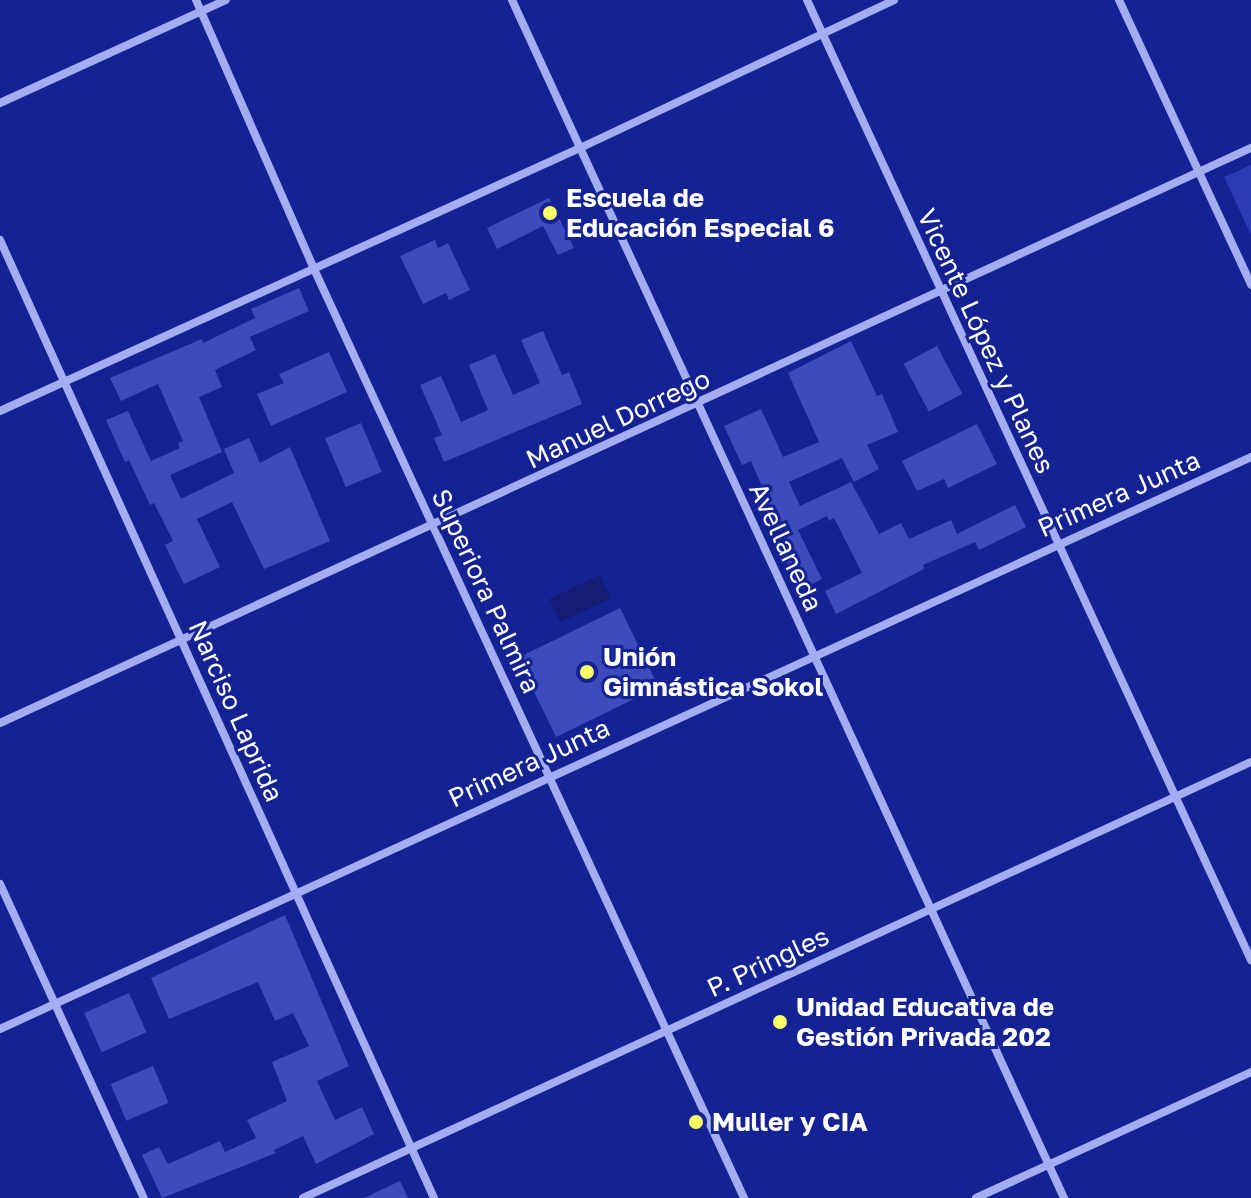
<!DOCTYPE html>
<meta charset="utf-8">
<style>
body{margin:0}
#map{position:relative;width:1251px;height:1198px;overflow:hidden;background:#142294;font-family:"Golos Text",sans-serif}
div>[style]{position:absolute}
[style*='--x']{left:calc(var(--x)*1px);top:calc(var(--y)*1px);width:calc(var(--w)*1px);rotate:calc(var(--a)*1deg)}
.green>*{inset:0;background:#2a3bb4}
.water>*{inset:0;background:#131d76;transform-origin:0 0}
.building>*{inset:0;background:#3d4bbc;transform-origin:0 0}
.street>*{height:8px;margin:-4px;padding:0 4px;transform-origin:4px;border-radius:4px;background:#a3adf2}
.dots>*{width:22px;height:22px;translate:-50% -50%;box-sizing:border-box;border:4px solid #142294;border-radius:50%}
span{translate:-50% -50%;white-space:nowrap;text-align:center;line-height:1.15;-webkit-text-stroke:6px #142294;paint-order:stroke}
.poi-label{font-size:26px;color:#fff;font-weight:700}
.left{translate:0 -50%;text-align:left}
.street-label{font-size:26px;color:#fff}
</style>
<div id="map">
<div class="green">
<div style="clip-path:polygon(1251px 165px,1251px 235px,1224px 177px)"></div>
</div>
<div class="water">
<div style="left:600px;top:575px;width:26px;height:56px;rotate:65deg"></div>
</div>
<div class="building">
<div style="clip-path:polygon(549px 198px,574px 248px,558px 255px,543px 226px,497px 249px,487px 228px)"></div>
<div style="clip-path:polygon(435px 240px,438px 248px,448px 243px,470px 290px,449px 300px,446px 293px,423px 304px,400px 256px)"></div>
<div style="clip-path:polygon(299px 288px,309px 311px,250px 337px,256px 350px,215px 370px,222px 387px,199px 397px,222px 452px,170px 475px,181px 499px,234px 473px,224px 449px,249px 438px,260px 463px,290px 447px,330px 541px,264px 569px,232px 502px,197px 519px,220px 567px,184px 584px,165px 545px,173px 541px,154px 503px,150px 505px,129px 460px,125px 462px,106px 420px,128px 411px,151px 461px,180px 448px,178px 443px,183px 441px,158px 384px,121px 401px,110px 378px,202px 339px,203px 343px,255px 318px,251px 309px)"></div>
<div style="clip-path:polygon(543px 331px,562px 375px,569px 372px,582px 404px,444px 462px,434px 438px,442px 435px,420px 385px,441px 376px,461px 422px,488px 410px,469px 365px,495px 354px,513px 395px,540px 383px,521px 340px)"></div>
<div style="clip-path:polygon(851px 341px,877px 396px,882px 394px,898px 432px,867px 445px,879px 469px,854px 482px,842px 458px,789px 482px,800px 506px,851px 482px,879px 534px,901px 523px,909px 539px,951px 520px,957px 534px,1015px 505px,1026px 527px,979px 550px,975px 542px,923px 565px,924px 569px,836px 614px,825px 591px,862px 573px,834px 518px,829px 521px,827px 516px,798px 530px,822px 579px,800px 590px,781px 549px,785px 547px,764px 502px,768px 500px,751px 461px,742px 465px,724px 426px,761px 409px,783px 457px,819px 442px,788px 373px)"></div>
<div style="left:937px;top:346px;width:54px;height:38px;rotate:62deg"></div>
<div style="clip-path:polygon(329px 352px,347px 392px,271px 426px,257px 394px,284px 383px,279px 374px)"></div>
<div style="left:361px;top:423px;width:53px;height:39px;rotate:67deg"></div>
<div style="clip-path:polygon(977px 424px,997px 464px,948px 488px,944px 479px,917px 491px,902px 461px)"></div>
<div style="left:620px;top:608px;width:88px;height:114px;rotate:64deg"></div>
<div style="clip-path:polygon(285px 915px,349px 1066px,317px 1081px,335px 1120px,362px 1107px,374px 1134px,316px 1164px,303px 1136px,274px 1150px,276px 1153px,162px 1198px,142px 1155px,159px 1147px,168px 1164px,220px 1141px,225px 1152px,256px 1138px,247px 1120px,287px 1101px,272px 1062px,309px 1046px,293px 1013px,275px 1021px,258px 982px,169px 1019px,151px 978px)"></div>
<div style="left:129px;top:993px;width:43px;height:49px;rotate:66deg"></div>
<div style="left:153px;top:1066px;width:40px;height:46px;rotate:67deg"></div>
<div style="clip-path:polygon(400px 1181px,408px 1198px,364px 1198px)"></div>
</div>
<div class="street">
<div style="--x:196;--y:0;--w:294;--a:66.3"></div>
<div style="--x:314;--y:269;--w:1024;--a:65.16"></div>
<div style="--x:512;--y:0;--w:1319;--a:65.26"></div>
<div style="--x:807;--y:0;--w:1058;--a:65.18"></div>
<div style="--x:1119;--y:0;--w:314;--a:65.1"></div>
<div style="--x:0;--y:103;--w:248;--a:-24.5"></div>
<div style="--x:0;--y:240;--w:1052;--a:65.63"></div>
<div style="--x:0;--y:411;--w:637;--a:-24.39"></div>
<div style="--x:580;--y:148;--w:347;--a:-25.2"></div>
<div style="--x:0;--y:723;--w:1377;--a:-24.69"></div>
<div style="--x:0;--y:884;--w:345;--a:65.4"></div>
<div style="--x:0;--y:1029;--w:1376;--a:-24.57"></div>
<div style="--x:303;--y:1198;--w:1043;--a:-24.7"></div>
<div style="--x:976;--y:1198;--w:302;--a:-24.6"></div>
</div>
<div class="dots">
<div style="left:550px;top:213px;background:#f9ff64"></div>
<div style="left:587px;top:672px;background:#f9ff64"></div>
<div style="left:780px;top:1022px;background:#f9ff64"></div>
<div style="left:696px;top:1122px;background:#f9ff64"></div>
</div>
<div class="poi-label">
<span class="left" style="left:566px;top:213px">Escuela de<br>Educación Especial 6</span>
<span class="left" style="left:603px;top:672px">Unión<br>Gimnástica Sokol</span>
<span class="left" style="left:796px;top:1022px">Unidad Educativa de<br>Gestión Privada 202</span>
<span class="left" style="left:712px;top:1122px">Muller y CIA</span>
</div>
<div class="street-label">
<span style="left:986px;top:341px;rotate:65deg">Vicente López y Planes</span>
<span style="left:618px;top:419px;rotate:-25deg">Manuel Dorrego</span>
<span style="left:1119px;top:494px;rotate:-24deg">Primera Junta</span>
<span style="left:786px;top:547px;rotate:65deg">Avellaneda</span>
<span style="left:486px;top:591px;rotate:65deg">Superiora Palmira</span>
<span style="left:236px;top:711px;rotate:66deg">Narciso Laprida</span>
<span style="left:529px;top:763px;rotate:-25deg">Primera Junta</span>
<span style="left:768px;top:962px;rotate:-25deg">P. Pringles</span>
</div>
</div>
